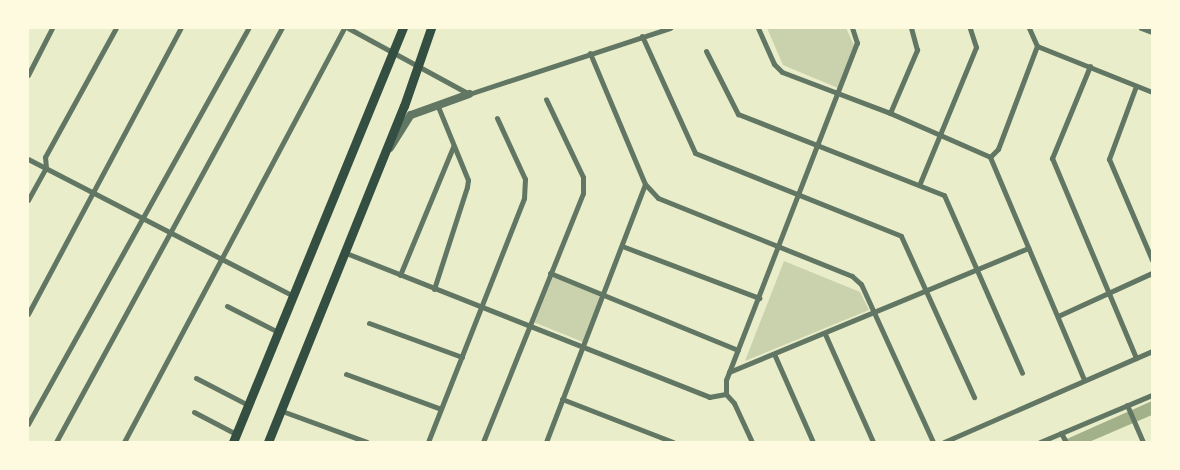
<!DOCTYPE html>
<style>
body{margin:0}
#map{position:relative;width:1180px;height:470px;overflow:hidden;background:#e9edc9;font-family:"DM Sans",sans-serif}
div>[style]{position:absolute}
[style*='--x']{left:calc(var(--x)*1px);top:calc(var(--y)*1px);width:calc(var(--w)*1px);rotate:calc(var(--a)*1deg)}
.green>*{inset:0;background:#cad2ad;transform-origin:0 0}
.water>*{inset:0;background:#a3b18a}
.minor>*{height:5px;margin:-2.5px;padding:0 2.5px;transform-origin:2.5px;border-radius:2.5px;background:#617663}
.tertiary>*{height:8px;margin:-4px;padding:0 4px;transform-origin:4px;border-radius:4px;background:#617663}
.secondary>*{height:9px;margin:-4.5px;padding:0 4.5px;transform-origin:4.5px;border-radius:4.5px;background:#344e41}
span{translate:-50% -50%;white-space:nowrap;text-align:center;line-height:1.15;-webkit-text-stroke:5px #fefae0;paint-order:stroke}
.frame{position:absolute;inset:0;border:29px solid #fefae0;pointer-events:none}
</style>
<div id="map">
<div class="green">
<div style="clip-path:polygon(767px 28px,846px 28px,854px 45px,838px 88px,783px 65px)"></div>
<div style="clip-path:polygon(784px 261px,860px 292px,869px 310px,745px 361px)"></div>
<div style="left:553px;top:277px;width:53px;height:49px;rotate:22deg"></div>
</div>
<div class="water">
<div style="clip-path:polygon(1152px 401px,1152px 415px,1089px 442px,1060px 442px)"></div>
</div>
<div class="minor">
<div style="--x:348;--y:28;--w:138;--a:28.6"></div>
<div style="--x:469;--y:94;--w:212;--a:-18.2"></div>
<div style="--x:758;--y:28;--w:39;--a:66"></div>
<div style="--x:774;--y:64;--w:11;--a:45"></div>
<div style="--x:782;--y:72;--w:116;--a:20.8"></div>
<div style="--x:890;--y:113;--w:109;--a:23.7"></div>
<div style="--x:990;--y:157;--w:242;--a:67.1"></div>
<div style="--x:1029;--y:28;--w:20;--a:66"></div>
<div style="--x:1141;--y:28;--w:12;--a:20"></div>
<div style="--x:642;--y:36;--w:128;--a:65.6"></div>
<div style="--x:695;--y:153;--w:222;--a:21.9"></div>
<div style="--x:901;--y:236;--w:177;--a:65.6"></div>
<div style="--x:1037;--y:46;--w:124;--a:21.8"></div>
<div style="--x:706;--y:51;--w:71;--a:63.1"></div>
<div style="--x:738;--y:114;--w:221;--a:21.5"></div>
<div style="--x:944;--y:195;--w:194;--a:66.3"></div>
<div style="--x:1090;--y:66;--w:100;--a:112.4"></div>
<div style="--x:1052;--y:158;--w:217;--a:67.2"></div>
<div style="--x:28;--y:75;--w:53;--a:-62.9"></div>
<div style="--x:1136;--y:86;--w:78;--a:110.3"></div>
<div style="--x:1109;--y:159;--w:110;--a:66.9"></div>
<div style="--x:890;--y:113;--w:69;--a:-66.8"></div>
<div style="--x:917;--y:50;--w:23;--a:-105"></div>
<div style="--x:990;--y:157;--w:11;--a:-45"></div>
<div style="--x:998;--y:149;--w:110;--a:-69.3"></div>
<div style="--x:28;--y:159;--w:299;--a:27.3"></div>
<div style="--x:920;--y:183;--w:147;--a:-67.6"></div>
<div style="--x:976;--y:47;--w:20;--a:-108"></div>
<div style="--x:645;--y:184;--w:19;--a:47"></div>
<div style="--x:658;--y:198;--w:209;--a:21.9"></div>
<div style="--x:852;--y:276;--w:12;--a:42"></div>
<div style="--x:861;--y:284;--w:174;--a:65.5"></div>
<div style="--x:28;--y:200;--w:37;--a:-61"></div>
<div style="--x:46;--y:168;--w:11;--a:-95"></div>
<div style="--x:45;--y:157;--w:147;--a:-61.2"></div>
<div style="--x:622;--y:246;--w:147;--a:20.8"></div>
<div style="--x:346;--y:253;--w:391;--a:21.6"></div>
<div style="--x:709;--y:397;--w:17;--a:-10"></div>
<div style="--x:550;--y:273;--w:203;--a:22.3"></div>
<div style="--x:400;--y:275;--w:139;--a:-67.5"></div>
<div style="--x:434;--y:289;--w:107;--a:-72.1"></div>
<div style="--x:467;--y:187;--w:7;--a:-82"></div>
<div style="--x:468;--y:180;--w:82;--a:-112.2"></div>
<div style="--x:227;--y:306;--w:57;--a:27"></div>
<div style="--x:28;--y:314;--w:324;--a:-61.9"></div>
<div style="--x:1058;--y:316;--w:103;--a:-24.6"></div>
<div style="--x:369;--y:323;--w:99;--a:20.1"></div>
<div style="--x:825;--y:334;--w:118;--a:66"></div>
<div style="--x:775;--y:356;--w:94;--a:66.2"></div>
<div style="--x:729;--y:372;--w:324;--a:-22.5"></div>
<div style="--x:346;--y:374;--w:101;--a:20.2"></div>
<div style="--x:196;--y:378;--w:59;--a:27.4"></div>
<div style="--x:562;--y:399;--w:119;--a:21.2"></div>
<div style="--x:1127;--y:405;--w:40;--a:66.6"></div>
<div style="--x:282;--y:411;--w:90;--a:20"></div>
<div style="--x:194;--y:412;--w:47;--a:27.6"></div>
<div style="--x:28;--y:424;--w:453;--a:-60.9"></div>
<div style="--x:1061;--y:433;--w:10;--a:61"></div>
<div style="--x:56;--y:442;--w:472;--a:-61.4"></div>
<div style="--x:124;--y:442;--w:469;--a:-62"></div>
<div style="--x:428;--y:442;--w:262;--a:-68.5"></div>
<div style="--x:524;--y:198;--w:19;--a:-87"></div>
<div style="--x:525;--y:179;--w:67;--a:-114.7"></div>
<div style="--x:483;--y:442;--w:268;--a:-68.1"></div>
<div style="--x:583;--y:193;--w:16;--a:-90"></div>
<div style="--x:583;--y:177;--w:86;--a:-115.4"></div>
<div style="--x:546;--y:442;--w:276;--a:-69"></div>
<div style="--x:645;--y:184;--w:142;--a:-112.8"></div>
<div style="--x:752;--y:442;--w:43;--a:-114.8"></div>
<div style="--x:734;--y:403;--w:12;--a:-132"></div>
<div style="--x:726;--y:394;--w:14;--a:-90"></div>
<div style="--x:726;--y:380;--w:362;--a:-68.8"></div>
<div style="--x:857;--y:43;--w:16;--a:-108"></div>
<div style="--x:944;--y:442;--w:227;--a:-23.6"></div>
<div style="--x:1040;--y:442;--w:121;--a:-22.8"></div>
</div>
<div class="tertiary">
<div style="--x:390;--y:148;--w:39;--a:-58"></div>
<div style="--x:411;--y:115;--w:62;--a:-19.9"></div>
</div>
<div class="secondary">
<div style="--x:233;--y:442;--w:448;--a:-67.7"></div>
<div style="--x:268;--y:442;--w:362;--a:-68"></div>
<div style="--x:404;--y:106;--w:83;--a:-70.9"></div>
</div>
<div class="frame"></div>
</div>
